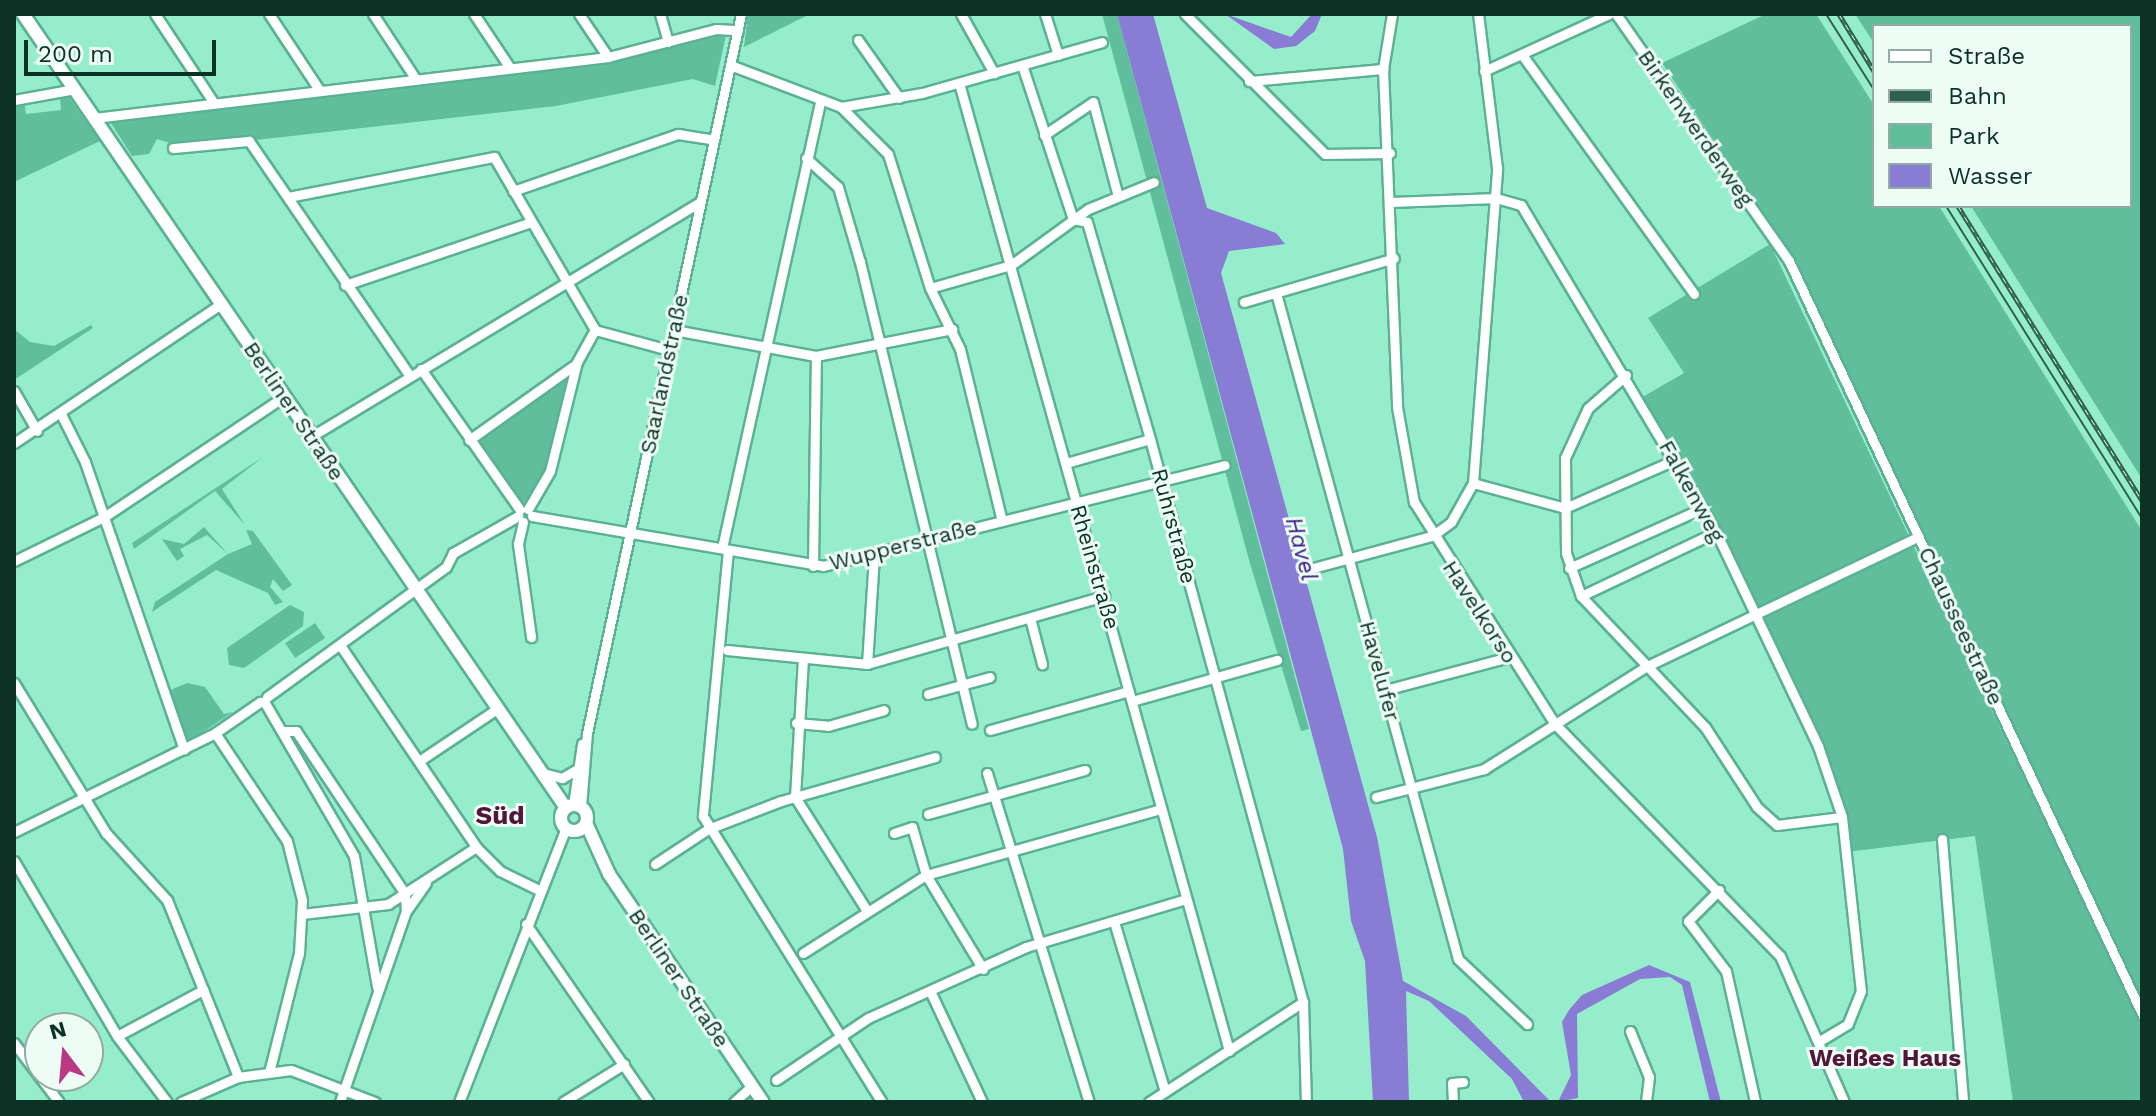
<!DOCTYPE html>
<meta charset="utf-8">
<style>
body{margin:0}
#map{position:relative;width:2156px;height:1116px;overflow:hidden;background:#96edcc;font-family:"Work Sans",sans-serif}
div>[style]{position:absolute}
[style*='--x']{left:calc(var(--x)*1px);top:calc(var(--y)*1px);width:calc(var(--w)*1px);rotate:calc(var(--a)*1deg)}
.green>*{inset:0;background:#60be9d;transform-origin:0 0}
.water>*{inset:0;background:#887cd4}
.roads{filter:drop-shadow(2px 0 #5bb293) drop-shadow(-2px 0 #5bb293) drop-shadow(0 2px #5bb293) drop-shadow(0 -2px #5bb293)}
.minor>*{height:9px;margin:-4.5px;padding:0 4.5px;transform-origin:4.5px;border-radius:4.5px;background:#fff}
.major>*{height:12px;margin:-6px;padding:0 6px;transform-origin:6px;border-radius:6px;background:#fff}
.major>.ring{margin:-6px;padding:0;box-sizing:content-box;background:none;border:12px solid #fff;border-radius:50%}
.tram>*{height:2px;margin:-1px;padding:0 1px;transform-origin:1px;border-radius:1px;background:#2e604f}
.rail>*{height:5px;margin-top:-2.5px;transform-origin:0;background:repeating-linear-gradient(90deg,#edfdf6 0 6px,#2e604f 0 12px);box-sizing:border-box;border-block:2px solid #2e604f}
span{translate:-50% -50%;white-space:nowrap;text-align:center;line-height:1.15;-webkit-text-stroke:6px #edfdf6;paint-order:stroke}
.street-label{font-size:22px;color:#0c3226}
.water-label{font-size:24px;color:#3f2289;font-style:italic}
.neighbourhood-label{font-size:24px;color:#53163a;font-weight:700}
.quarter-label{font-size:26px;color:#53163a;font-weight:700}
.frame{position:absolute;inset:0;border:16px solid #0c3226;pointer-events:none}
.legend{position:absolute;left:1872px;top:24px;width:260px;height:184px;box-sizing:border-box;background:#edfdf6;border:2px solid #93aca3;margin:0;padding:10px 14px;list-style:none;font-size:24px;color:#0c3226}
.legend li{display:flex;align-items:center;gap:16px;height:40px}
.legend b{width:40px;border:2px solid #93aca3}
.north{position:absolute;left:24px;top:1012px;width:80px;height:80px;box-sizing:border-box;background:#edfdf6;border:2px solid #93aca3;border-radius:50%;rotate:344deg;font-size:22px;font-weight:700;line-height:32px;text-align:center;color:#0c3226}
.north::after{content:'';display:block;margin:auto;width:28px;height:36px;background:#b93984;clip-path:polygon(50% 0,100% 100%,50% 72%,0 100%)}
.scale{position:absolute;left:24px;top:40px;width:192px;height:36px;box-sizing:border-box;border:4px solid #0c3226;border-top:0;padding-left:10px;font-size:24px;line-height:28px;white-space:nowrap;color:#0c3226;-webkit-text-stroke:6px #edfdf6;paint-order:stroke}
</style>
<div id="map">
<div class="green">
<div style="clip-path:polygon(748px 14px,810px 14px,744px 47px)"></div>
<div style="clip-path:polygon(1102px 14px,1117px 14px,1309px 729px,1301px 731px,1249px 560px)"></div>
<div style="clip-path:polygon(1766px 14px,1816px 14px,1874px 105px,1874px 206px,1939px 206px,2142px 531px,2142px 1001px,1792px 258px,1662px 63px)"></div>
<div style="clip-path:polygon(1855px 14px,2142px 14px,2142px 479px,1971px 206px,2130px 206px,2130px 26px,1874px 26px,1874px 43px)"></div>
<div style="clip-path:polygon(713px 32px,726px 35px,715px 86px,693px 79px,556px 106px,187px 148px,157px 139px,149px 154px,132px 156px,109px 120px,609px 60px)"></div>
<div style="clip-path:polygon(68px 96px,100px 141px,14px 182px,14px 102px,24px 101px,26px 114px,61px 110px,60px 97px)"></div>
<div style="clip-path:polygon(1770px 244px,2142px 1026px,2142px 1102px,2013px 1102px,1975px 836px,1847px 852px,1818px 747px,1757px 614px,1639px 399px,1684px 373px,1648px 318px)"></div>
<div style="clip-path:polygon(91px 325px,93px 328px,14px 380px,14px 329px,30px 342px,54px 346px)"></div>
<div style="clip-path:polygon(572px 373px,547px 471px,520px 508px,474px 441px)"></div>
<div style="clip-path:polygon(263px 457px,222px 489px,245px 525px,215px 491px,134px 549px,132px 543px)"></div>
<div style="clip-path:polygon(204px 527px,228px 554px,252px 544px,246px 530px,253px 531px,292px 585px,283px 591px,273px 579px,270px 587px,283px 602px,275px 605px,268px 593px,216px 570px,152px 612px,155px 602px,228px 554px,207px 535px,180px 549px,184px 556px,177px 561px,162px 539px,184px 544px)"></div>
<div style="clip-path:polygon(290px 605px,304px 612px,303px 626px,244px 668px,229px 665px,227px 648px)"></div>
<div style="left:315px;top:623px;width:18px;height:36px;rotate:56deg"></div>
<div style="clip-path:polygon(187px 683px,205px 687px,224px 714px,233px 712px,185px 744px,168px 691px)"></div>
</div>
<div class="water">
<div style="clip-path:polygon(1117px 14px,1153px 14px,1207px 208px,1276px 233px,1285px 244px,1229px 251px,1221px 273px,1377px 837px,1403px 981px,1466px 1016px,1551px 1102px,1524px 1102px,1512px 1079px,1429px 1001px,1406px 991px,1409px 1102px,1373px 1102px,1365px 961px,1351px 921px,1343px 849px)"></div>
<div style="clip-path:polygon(1225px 14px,1291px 37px,1312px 14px,1322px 14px,1315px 31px,1296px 46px,1274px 49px)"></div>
<div style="clip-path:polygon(1649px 965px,1690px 982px,1721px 1102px,1710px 1102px,1682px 985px,1670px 977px,1640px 979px,1577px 1014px,1578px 1098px,1558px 1102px,1571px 1075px,1562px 1022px,1569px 1010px,1582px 995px)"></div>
</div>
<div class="roads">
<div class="minor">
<div style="--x:155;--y:14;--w:103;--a:56.5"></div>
<div style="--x:269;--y:14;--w:89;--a:56.5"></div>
<div style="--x:373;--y:14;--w:77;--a:56.7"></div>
<div style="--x:474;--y:14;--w:65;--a:56.3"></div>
<div style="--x:579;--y:14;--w:52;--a:56"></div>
<div style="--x:660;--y:14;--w:29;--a:74"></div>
<div style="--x:961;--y:14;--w:68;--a:60.8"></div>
<div style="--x:1045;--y:14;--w:43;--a:72.4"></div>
<div style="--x:1185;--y:14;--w:198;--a:45"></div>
<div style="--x:1325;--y:154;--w:65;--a:-0.9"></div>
<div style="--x:1392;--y:14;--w:56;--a:99.3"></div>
<div style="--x:1383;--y:69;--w:338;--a:87.6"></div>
<div style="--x:1397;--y:407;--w:97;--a:79.9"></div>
<div style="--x:1414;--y:502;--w:263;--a:57.6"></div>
<div style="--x:1555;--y:724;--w:323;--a:45.9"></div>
<div style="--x:1780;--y:956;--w:159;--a:66.3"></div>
<div style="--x:1616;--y:14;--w:302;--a:55"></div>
<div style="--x:1789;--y:261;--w:832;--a:64.88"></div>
<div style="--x:858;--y:40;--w:71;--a:54.7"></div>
<div style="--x:1523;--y:56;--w:293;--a:54.3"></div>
<div style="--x:730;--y:65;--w:119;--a:20.7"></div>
<div style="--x:841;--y:107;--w:66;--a:45"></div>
<div style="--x:888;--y:154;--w:140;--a:72.6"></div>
<div style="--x:930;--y:288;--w:68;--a:63.8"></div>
<div style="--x:960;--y:349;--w:177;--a:76.3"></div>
<div style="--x:1022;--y:65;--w:162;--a:71.7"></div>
<div style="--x:1073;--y:219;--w:14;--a:12"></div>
<div style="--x:1087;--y:222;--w:226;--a:73.8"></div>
<div style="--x:1150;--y:439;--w:583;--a:74.8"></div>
<div style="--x:1303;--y:1002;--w:100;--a:88.3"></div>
<div style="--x:1484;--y:71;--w:137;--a:-24.5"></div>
<div style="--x:1249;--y:81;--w:135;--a:-5.1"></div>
<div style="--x:959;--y:83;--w:1005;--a:74.41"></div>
<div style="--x:14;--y:100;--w:62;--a:-10.2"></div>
<div style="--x:841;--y:107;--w:82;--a:-9.8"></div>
<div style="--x:922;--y:93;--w:187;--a:-15.8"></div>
<div style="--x:94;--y:118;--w:518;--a:-6.77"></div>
<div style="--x:608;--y:57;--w:112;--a:-14.5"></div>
<div style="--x:716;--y:29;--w:22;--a:3"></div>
<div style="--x:1044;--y:135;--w:59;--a:-34"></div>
<div style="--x:1093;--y:102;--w:94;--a:75.2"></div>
<div style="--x:173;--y:148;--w:76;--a:-5.3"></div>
<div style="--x:249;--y:141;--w:285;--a:55.6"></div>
<div style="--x:806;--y:158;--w:43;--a:42.2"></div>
<div style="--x:838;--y:187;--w:78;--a:73.7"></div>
<div style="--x:860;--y:262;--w:475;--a:76.4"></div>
<div style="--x:513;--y:191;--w:175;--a:-19.1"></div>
<div style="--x:678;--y:134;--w:36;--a:9"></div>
<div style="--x:288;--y:197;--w:210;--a:-11"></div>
<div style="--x:494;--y:157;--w:200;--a:59.7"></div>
<div style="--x:595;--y:330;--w:77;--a:15.1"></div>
<div style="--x:1391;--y:202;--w:105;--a:-2.2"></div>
<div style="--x:1496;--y:198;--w:26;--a:16"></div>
<div style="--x:1521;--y:205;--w:381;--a:59.2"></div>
<div style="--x:1716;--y:532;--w:237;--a:64.5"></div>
<div style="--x:1818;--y:746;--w:75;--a:71.3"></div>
<div style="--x:1842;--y:817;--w:175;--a:83.8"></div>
<div style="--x:1861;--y:991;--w:35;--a:112"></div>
<div style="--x:1848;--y:1024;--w:31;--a:149"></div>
<div style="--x:345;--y:285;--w:196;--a:-18.7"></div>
<div style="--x:930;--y:288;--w:84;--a:-15.9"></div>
<div style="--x:1011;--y:265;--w:95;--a:-36"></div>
<div style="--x:1088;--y:209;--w:71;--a:-22.2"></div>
<div style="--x:1276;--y:293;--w:690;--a:74.72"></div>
<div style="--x:1458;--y:959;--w:95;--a:43.3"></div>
<div style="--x:1244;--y:302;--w:156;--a:-16.3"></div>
<div style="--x:674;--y:330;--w:144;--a:10.4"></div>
<div style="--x:816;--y:356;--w:139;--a:-11.2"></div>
<div style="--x:421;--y:369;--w:172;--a:54.9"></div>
<div style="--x:1626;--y:375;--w:50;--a:139"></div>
<div style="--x:1588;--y:408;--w:55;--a:114.7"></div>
<div style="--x:1565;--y:458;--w:95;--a:89.4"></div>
<div style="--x:1566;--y:553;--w:46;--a:70.8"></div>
<div style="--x:1581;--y:596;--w:180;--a:46.6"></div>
<div style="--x:1705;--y:727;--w:95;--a:57"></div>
<div style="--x:1757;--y:807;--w:27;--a:42"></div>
<div style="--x:1777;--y:825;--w:65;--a:-7"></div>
<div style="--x:14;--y:391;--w:46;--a:60.1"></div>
<div style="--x:62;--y:416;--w:51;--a:63.4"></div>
<div style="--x:85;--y:462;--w:304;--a:71"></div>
<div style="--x:312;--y:436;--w:452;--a:-31.1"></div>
<div style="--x:469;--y:440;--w:128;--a:-35.4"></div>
<div style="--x:14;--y:443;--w:251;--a:-33.9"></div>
<div style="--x:1066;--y:463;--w:87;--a:-15.9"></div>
<div style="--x:1473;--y:483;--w:95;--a:15.2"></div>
<div style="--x:1565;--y:508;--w:120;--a:-23.6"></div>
<div style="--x:528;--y:509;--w:44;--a:-59.9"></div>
<div style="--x:550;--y:471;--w:112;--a:-76.1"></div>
<div style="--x:577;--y:362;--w:37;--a:-61"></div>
<div style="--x:532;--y:516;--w:295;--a:9.7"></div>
<div style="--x:823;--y:566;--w:414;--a:-14.1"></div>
<div style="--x:523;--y:522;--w:23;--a:103"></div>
<div style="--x:518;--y:544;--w:94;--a:82"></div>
<div style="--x:722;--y:548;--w:458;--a:-77.6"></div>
<div style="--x:728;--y:550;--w:267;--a:95.4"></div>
<div style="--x:703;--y:816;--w:337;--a:58"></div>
<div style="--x:14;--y:561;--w:100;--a:-26.1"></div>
<div style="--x:104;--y:517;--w:218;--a:-33.8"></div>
<div style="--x:813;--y:566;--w:210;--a:-89.2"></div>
<div style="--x:1313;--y:568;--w:123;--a:-15.1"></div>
<div style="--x:1432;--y:536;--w:24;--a:-36"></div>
<div style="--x:1451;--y:522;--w:45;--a:-60.6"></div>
<div style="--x:1473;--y:483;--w:316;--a:-85.6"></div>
<div style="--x:1497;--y:168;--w:155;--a:-97"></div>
<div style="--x:1569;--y:568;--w:147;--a:-24.1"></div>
<div style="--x:1581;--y:596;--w:149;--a:-25.4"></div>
<div style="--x:1030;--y:618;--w:48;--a:75.4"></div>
<div style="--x:340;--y:645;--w:244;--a:56"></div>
<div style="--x:727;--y:650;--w:141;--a:5.7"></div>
<div style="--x:867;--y:664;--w:247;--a:-16"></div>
<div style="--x:803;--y:658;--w:139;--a:93.3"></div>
<div style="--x:795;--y:797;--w:135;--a:57.7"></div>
<div style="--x:867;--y:664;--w:108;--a:-86.3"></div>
<div style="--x:14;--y:683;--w:176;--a:58.5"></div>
<div style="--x:106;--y:833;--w:91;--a:47.7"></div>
<div style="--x:167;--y:900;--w:191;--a:68.1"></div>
<div style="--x:1385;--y:690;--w:128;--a:-14.9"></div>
<div style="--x:928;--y:694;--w:64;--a:-15.3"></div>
<div style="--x:267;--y:697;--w:221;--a:-36"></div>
<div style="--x:446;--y:567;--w:16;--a:-63"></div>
<div style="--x:453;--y:553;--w:75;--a:-29.6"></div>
<div style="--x:1132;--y:701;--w:151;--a:-15.8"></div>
<div style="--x:265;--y:703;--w:177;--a:59.8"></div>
<div style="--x:354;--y:856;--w:133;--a:80"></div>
<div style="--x:796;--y:723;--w:32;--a:5"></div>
<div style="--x:828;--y:726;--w:58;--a:-15.9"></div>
<div style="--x:990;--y:730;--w:144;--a:-15.7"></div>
<div style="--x:283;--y:731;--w:13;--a:0"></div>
<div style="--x:296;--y:731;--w:196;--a:56.2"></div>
<div style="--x:405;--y:894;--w:17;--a:87"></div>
<div style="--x:406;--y:911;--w:202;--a:109.1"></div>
<div style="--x:215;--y:733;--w:130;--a:56.3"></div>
<div style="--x:287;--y:841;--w:61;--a:75.7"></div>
<div style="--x:302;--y:900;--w:53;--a:93.2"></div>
<div style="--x:299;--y:953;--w:123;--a:104.1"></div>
<div style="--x:419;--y:761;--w:94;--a:-33.7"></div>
<div style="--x:543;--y:773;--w:20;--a:15"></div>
<div style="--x:562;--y:778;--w:16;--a:-30"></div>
<div style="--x:987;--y:773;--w:344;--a:72.8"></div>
<div style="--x:1376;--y:797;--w:112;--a:-14.5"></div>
<div style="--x:1484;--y:769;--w:193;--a:-32.3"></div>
<div style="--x:1647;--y:666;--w:301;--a:-25.5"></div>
<div style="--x:573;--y:805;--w:62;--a:-81.6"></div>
<div style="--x:581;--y:807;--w:74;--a:-85.4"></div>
<div style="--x:587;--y:733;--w:735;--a:-77.91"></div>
<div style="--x:928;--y:814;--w:163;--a:-15.7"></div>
<div style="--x:14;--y:832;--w:224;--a:-26.2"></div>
<div style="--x:215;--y:733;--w:55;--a:-34.6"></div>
<div style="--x:894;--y:833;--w:19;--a:-18"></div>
<div style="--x:912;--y:827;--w:50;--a:73.7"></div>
<div style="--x:926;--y:875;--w:110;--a:58.8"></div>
<div style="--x:1942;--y:839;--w:264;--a:85.4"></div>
<div style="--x:14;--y:861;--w:203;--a:59.5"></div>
<div style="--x:117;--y:1036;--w:83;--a:52.9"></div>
<div style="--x:655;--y:864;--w:64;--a:-33.4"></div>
<div style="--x:708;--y:829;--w:78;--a:-21"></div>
<div style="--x:781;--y:801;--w:160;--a:-15.9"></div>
<div style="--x:1719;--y:890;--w:44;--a:135"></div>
<div style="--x:1688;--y:921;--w:63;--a:52.8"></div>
<div style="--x:1726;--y:971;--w:134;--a:77.5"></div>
<div style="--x:407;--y:910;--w:33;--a:-55"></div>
<div style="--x:302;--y:914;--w:87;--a:-6.6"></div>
<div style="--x:388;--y:904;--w:105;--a:-32.9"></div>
<div style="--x:476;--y:847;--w:34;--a:45"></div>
<div style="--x:500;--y:871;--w:43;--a:26"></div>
<div style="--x:526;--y:924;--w:216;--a:55.4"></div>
<div style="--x:1115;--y:925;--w:174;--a:73.3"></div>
<div style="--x:803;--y:953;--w:146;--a:-32.4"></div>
<div style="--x:926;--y:875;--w:244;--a:-15.7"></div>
<div style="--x:931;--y:993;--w:120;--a:64.9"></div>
<div style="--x:1630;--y:1031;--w:50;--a:67.6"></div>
<div style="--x:1649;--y:1077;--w:25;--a:97"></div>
<div style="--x:117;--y:1036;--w:98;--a:-28.1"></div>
<div style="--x:14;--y:1043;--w:74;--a:52.7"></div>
<div style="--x:776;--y:1080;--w:111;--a:-34"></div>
<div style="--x:868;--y:1018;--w:173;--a:-24.2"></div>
<div style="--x:1026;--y:947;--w:167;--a:-16.7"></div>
<div style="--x:181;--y:1102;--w:62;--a:-23.7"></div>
<div style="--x:238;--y:1077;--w:53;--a:-7.5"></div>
<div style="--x:291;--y:1070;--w:90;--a:20.9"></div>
<div style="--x:459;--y:1102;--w:294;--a:-68.7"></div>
<div style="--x:563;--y:1102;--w:72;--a:-31.9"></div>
<div style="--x:734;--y:1102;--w:24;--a:-42"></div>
<div style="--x:1149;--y:1102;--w:184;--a:-33"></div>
<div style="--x:1453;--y:1102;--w:19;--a:-93"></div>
<div style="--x:1452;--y:1083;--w:11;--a:-5"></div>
</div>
<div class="major">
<div style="--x:23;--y:14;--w:962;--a:55.63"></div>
<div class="ring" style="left:561px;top:805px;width:14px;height:14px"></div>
<div style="--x:586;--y:823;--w:56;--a:65.7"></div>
<div style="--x:609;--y:874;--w:275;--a:56"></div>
</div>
</div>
<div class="tram">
<div style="--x:1826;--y:14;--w:90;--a:57.7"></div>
<div style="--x:1946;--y:206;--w:369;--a:57.9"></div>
</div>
<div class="rail">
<div style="--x:1839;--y:14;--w:67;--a:58.4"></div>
<div style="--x:1958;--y:206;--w:347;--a:58"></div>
</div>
<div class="street-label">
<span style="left:1696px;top:128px;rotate:55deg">Birkenwerderweg</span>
<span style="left:664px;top:374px;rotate:-78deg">Saarlandstraße</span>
<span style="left:294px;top:411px;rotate:56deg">Berliner Straße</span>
<span style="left:1692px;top:491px;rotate:61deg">Falkenweg</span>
<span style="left:1174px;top:526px;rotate:75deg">Ruhrstraße</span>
<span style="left:903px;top:545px;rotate:-14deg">Wupperstraße</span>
<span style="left:1095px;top:567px;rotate:74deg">Rheinstraße</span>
<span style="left:1480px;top:612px;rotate:57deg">Havelkorso</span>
<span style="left:1961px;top:626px;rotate:65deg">Chausseestraße</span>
<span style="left:1380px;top:671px;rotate:75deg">Havelufer</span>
<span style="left:679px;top:978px;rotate:56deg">Berliner Straße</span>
</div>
<div class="water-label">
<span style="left:1301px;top:549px;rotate:75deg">Havel</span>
</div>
<div class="neighbourhood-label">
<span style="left:1885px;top:1059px">Weißes Haus</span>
</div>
<div class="quarter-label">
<span style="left:500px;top:816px">Süd</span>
</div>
<div class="frame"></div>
<ul class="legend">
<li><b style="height:10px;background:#fff"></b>Straße</li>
<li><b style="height:10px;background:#2e604f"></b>Bahn</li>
<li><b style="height:22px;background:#60be9d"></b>Park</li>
<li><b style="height:22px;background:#887cd4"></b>Wasser</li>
</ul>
<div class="north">N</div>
<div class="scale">200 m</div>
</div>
